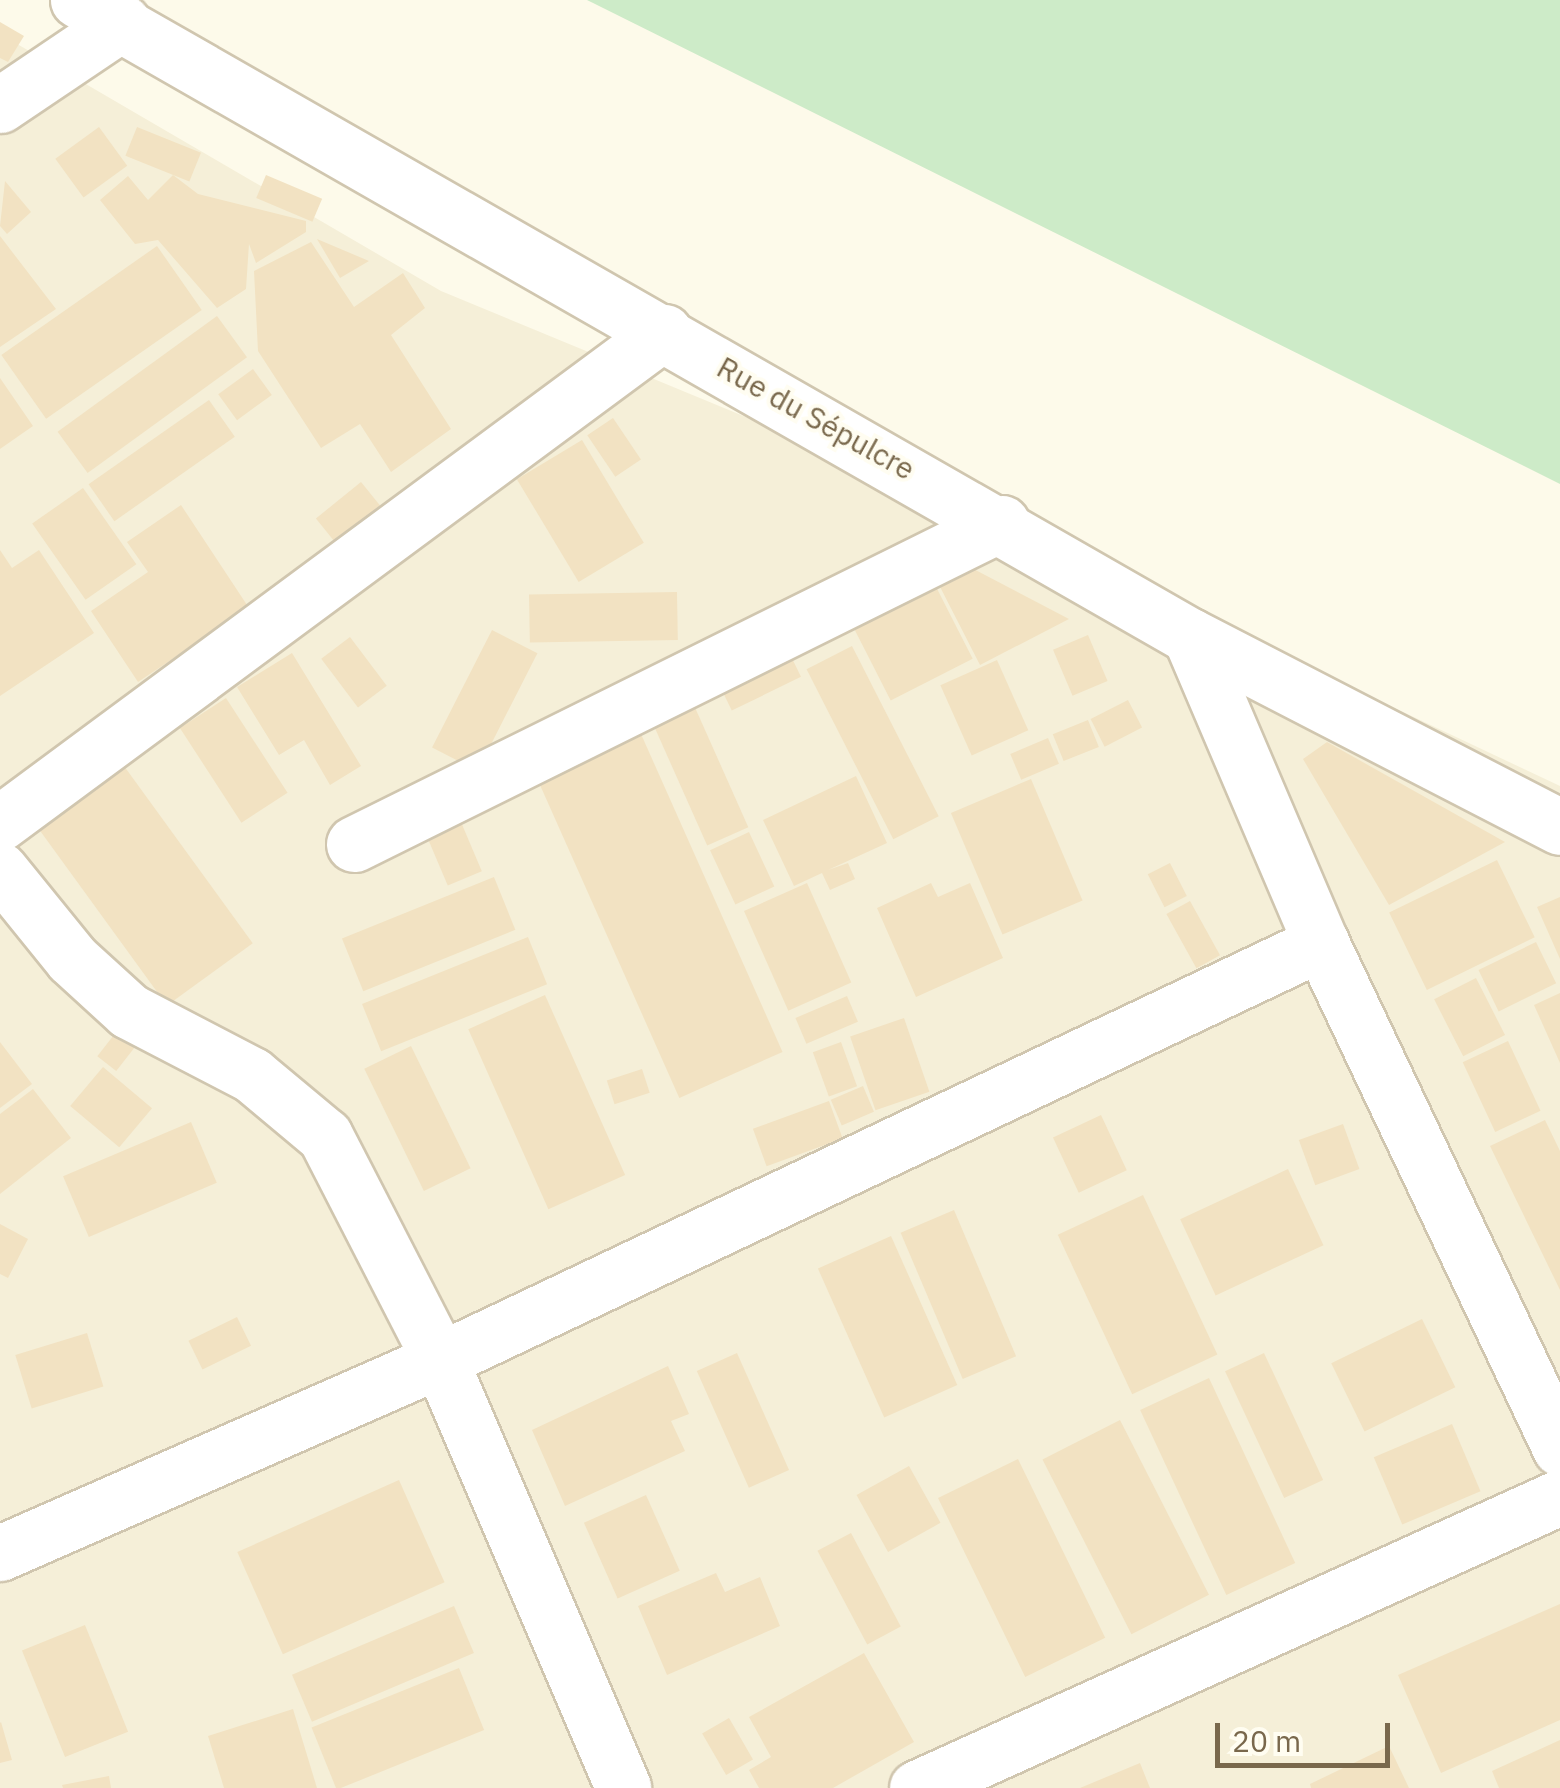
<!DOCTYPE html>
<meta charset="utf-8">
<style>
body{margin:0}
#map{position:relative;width:1560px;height:1788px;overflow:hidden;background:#fdfaea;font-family:"IBM Plex Sans",sans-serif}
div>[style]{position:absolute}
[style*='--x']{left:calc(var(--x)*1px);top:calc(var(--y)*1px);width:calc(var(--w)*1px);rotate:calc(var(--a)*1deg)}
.residential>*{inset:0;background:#f5efd8}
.green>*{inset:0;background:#cdebc8}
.building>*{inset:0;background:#f2e2c2;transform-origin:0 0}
.roads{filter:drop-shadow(2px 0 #d0c6af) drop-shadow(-2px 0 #d0c6af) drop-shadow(0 2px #d0c6af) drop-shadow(0 -2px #d0c6af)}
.street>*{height:55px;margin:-27.5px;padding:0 27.5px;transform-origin:27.5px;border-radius:27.5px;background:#fff}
span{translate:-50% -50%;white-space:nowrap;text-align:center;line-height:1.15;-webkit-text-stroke:8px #fffdf1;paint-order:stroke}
.street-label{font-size:30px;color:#79684c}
.scale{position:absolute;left:1215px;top:1723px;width:175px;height:45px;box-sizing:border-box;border:5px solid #79684c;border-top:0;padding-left:12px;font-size:30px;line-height:35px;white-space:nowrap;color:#79684c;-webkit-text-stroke:8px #fffdf1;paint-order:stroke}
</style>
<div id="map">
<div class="residential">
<div style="clip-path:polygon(0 34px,441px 291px,1002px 523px,1560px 786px,1560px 1788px,0 1788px)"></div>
</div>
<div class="green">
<div style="clip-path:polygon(587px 0,1560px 0,1560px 484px)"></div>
</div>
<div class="building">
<div style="clip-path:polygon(0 22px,24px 36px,8px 62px,0 58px)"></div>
<div style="left:99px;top:127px;width:48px;height:54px;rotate:54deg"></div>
<div style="left:137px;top:127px;width:69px;height:31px;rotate:22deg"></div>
<div style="clip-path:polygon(173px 175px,198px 194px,306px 221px,306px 232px,256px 263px,249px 244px,246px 289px,217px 308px,158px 240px,135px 244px,100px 200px,128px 176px,148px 200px)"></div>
<div style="left:266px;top:175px;width:61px;height:25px;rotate:23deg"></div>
<div style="clip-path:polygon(5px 181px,31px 212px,7px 234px,0 226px)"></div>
<div style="clip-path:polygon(0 236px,56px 309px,0 347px)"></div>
<div style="clip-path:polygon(317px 239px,369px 261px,340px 278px)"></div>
<div style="clip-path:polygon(311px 242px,354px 307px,403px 273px,425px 308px,391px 335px,451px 429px,391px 472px,360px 424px,321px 448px,258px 351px,254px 271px)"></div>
<div style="left:157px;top:246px;width:78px;height:190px;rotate:55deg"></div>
<div style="left:217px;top:316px;width:51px;height:197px;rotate:54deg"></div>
<div style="left:253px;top:369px;width:32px;height:43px;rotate:54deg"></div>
<div style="clip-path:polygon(0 378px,33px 426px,0 449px)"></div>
<div style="left:209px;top:400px;width:45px;height:147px;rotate:55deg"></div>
<div style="left:613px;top:418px;width:50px;height:31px;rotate:56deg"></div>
<div style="left:582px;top:440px;width:120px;height:76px;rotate:59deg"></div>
<div style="left:361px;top:482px;width:55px;height:58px;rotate:51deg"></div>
<div style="left:83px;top:488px;width:93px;height:62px;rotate:55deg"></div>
<div style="clip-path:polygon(181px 505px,249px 608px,138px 682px,91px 611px,148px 572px,127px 542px)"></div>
<div style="clip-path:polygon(0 550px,12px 568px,39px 550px,94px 633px,0 696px)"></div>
<div style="clip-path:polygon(964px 564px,1069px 619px,980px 665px,936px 579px)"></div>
<div style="left:930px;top:575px;width:94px;height:92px;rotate:63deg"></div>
<div style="left:677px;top:592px;width:48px;height:148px;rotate:89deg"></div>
<div style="left:492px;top:630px;width:51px;height:132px;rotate:27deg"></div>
<div style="left:1088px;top:635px;width:50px;height:38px;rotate:67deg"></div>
<div style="left:350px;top:637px;width:61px;height:36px;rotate:53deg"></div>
<div style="left:783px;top:640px;width:41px;height:77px;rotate:64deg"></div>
<div style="left:852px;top:646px;width:191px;height:51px;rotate:63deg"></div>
<div style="clip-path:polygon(292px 653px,361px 766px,330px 785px,304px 740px,279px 755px,237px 687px)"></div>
<div style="left:997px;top:660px;width:77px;height:62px;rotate:66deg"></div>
<div style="left:226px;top:698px;width:113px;height:55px;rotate:57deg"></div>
<div style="left:1128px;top:700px;width:31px;height:42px;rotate:63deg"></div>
<div style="left:693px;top:703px;width:136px;height:45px;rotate:66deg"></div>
<div style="left:1088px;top:720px;width:29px;height:38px;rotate:68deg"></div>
<div style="left:641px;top:734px;width:348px;height:113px;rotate:66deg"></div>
<div style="left:1048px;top:738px;width:28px;height:41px;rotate:67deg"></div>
<div style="clip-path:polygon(1327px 742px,1505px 842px,1389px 905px,1303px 759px)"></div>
<div style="left:124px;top:766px;width:219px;height:106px;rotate:54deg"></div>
<div style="clip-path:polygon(856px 776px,887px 843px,828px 870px,848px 863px,855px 879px,830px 890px,822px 873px,794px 886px,763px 820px)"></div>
<div style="left:1031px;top:779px;width:132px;height:87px;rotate:67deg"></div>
<div style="left:458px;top:815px;width:61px;height:37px;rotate:67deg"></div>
<div style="left:749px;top:832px;width:60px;height:43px;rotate:65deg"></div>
<div style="left:1497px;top:860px;width:86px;height:120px;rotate:64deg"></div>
<div style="left:1170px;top:863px;width:37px;height:25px;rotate:63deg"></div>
<div style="left:494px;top:877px;width:57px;height:164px;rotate:68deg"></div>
<div style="left:807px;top:883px;width:109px;height:69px;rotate:66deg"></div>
<div style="clip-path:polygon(931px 883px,938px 897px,970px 883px,1003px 958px,916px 997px,877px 908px)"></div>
<div style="clip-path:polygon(1560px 897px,1560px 959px,1537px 907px)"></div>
<div style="left:1190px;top:901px;width:62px;height:27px;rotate:61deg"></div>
<div style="left:528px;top:937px;width:51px;height:179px;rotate:68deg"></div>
<div style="left:1536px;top:942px;width:46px;height:64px;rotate:64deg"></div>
<div style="left:1476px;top:978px;width:64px;height:47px;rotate:63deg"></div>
<div style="clip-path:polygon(1560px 993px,1560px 1063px,1534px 1005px)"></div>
<div style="left:545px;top:995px;width:197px;height:84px;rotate:66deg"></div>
<div style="left:847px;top:996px;width:28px;height:56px;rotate:67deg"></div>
<div style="left:904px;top:1018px;width:78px;height:57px;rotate:71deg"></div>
<div style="left:117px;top:1031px;width:24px;height:32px;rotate:38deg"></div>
<div style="left:1508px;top:1041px;width:77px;height:50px;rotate:65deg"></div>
<div style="clip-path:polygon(0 1042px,32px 1084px,0 1108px)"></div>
<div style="left:841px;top:1042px;width:47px;height:30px;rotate:70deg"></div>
<div style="left:411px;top:1046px;width:136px;height:52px;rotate:64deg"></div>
<div style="left:103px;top:1067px;width:64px;height:51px;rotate:40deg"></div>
<div style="left:642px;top:1069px;width:25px;height:37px;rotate:72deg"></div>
<div style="left:863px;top:1086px;width:28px;height:35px;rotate:67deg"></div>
<div style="clip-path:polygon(33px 1089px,71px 1138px,0 1194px,0 1114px)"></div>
<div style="left:829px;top:1101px;width:40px;height:81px;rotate:70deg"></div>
<div style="left:1101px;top:1115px;width:61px;height:53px;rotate:65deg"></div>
<div style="clip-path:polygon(1545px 1120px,1560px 1151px,1560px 1290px,1490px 1146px)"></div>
<div style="left:191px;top:1122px;width:66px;height:139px;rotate:67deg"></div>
<div style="left:1343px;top:1124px;width:48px;height:47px;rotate:70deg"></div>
<div style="left:1288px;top:1169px;width:84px;height:119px;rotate:65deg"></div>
<div style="left:1143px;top:1195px;width:176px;height:94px;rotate:65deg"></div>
<div style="left:954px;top:1210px;width:159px;height:58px;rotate:67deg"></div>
<div style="clip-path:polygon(0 1224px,28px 1239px,8px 1278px,0 1274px)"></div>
<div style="left:891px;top:1236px;width:163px;height:80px;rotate:66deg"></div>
<div style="left:237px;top:1317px;width:32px;height:54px;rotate:64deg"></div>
<div style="left:1422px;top:1319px;width:76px;height:101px;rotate:64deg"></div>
<div style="left:87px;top:1333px;width:56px;height:75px;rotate:73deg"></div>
<div style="left:737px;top:1353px;width:128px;height:44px;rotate:66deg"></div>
<div style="left:1264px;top:1353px;width:140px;height:43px;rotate:65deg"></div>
<div style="clip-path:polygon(668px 1366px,689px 1414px,671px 1421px,685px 1451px,565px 1506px,532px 1430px)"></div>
<div style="left:1209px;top:1378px;width:204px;height:76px;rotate:65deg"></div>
<div style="left:1120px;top:1420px;width:196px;height:87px;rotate:63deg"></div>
<div style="left:1452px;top:1424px;width:73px;height:85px;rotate:67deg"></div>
<div style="left:1018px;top:1459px;width:199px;height:89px;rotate:64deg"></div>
<div style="left:909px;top:1466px;width:65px;height:60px;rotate:61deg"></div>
<div style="left:399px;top:1480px;width:112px;height:177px;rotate:66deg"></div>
<div style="left:646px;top:1495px;width:83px;height:68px;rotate:66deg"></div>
<div style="left:851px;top:1533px;width:106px;height:38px;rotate:62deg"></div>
<div style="clip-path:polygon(716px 1573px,725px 1592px,760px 1577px,780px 1626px,667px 1675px,638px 1606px)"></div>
<div style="clip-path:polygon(1560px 1604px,1560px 1720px,1441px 1773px,1398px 1675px)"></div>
<div style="left:454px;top:1606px;width:51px;height:176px;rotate:67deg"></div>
<div style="left:85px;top:1625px;width:115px;height:68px;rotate:68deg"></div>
<div style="clip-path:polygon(864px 1653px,914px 1742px,833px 1788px,759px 1788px,749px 1770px,771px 1757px,749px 1717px)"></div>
<div style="left:459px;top:1668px;width:67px;height:159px;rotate:68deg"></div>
<div style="clip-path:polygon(293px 1709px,317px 1788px,224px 1788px,208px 1736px)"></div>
<div style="left:729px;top:1718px;width:48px;height:31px;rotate:60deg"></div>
<div style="clip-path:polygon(1px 1722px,12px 1760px,0 1763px,0 1723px)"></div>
<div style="clip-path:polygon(1560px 1740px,1560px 1788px,1499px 1788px,1492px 1771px)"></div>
<div style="clip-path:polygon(1389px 1746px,1409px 1788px,1311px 1788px,1310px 1784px)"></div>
<div style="clip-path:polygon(1140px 1763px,1150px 1788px,1080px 1788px)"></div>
<div style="clip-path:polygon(109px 1776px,111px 1788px,63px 1788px,62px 1785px)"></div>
</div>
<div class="roads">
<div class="street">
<div style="--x:78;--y:0;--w:1281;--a:29.77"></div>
<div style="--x:1190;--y:636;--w:416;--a:27.3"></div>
<div style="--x:0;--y:105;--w:148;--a:-34"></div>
<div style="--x:1190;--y:636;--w:334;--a:66.9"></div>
<div style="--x:1321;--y:943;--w:559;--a:64.67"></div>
<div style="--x:0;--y:823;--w:826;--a:-36.48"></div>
<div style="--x:354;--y:844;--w:723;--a:-26.35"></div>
<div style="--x:0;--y:870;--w:114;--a:51"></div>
<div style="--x:72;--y:959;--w:77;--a:42.4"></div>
<div style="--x:129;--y:1011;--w:139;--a:27.5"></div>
<div style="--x:252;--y:1075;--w:95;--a:39.9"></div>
<div style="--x:325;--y:1136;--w:252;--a:62.8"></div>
<div style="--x:440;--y:1360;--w:465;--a:66.8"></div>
<div style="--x:0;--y:1553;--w:480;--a:-23.7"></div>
<div style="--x:440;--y:1360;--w:975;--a:-25.33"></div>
<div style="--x:917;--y:1788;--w:706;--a:-24.35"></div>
</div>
</div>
<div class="street-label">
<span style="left:816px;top:418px;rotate:29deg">Rue du Sépulcre</span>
</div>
<div class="scale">20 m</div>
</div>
